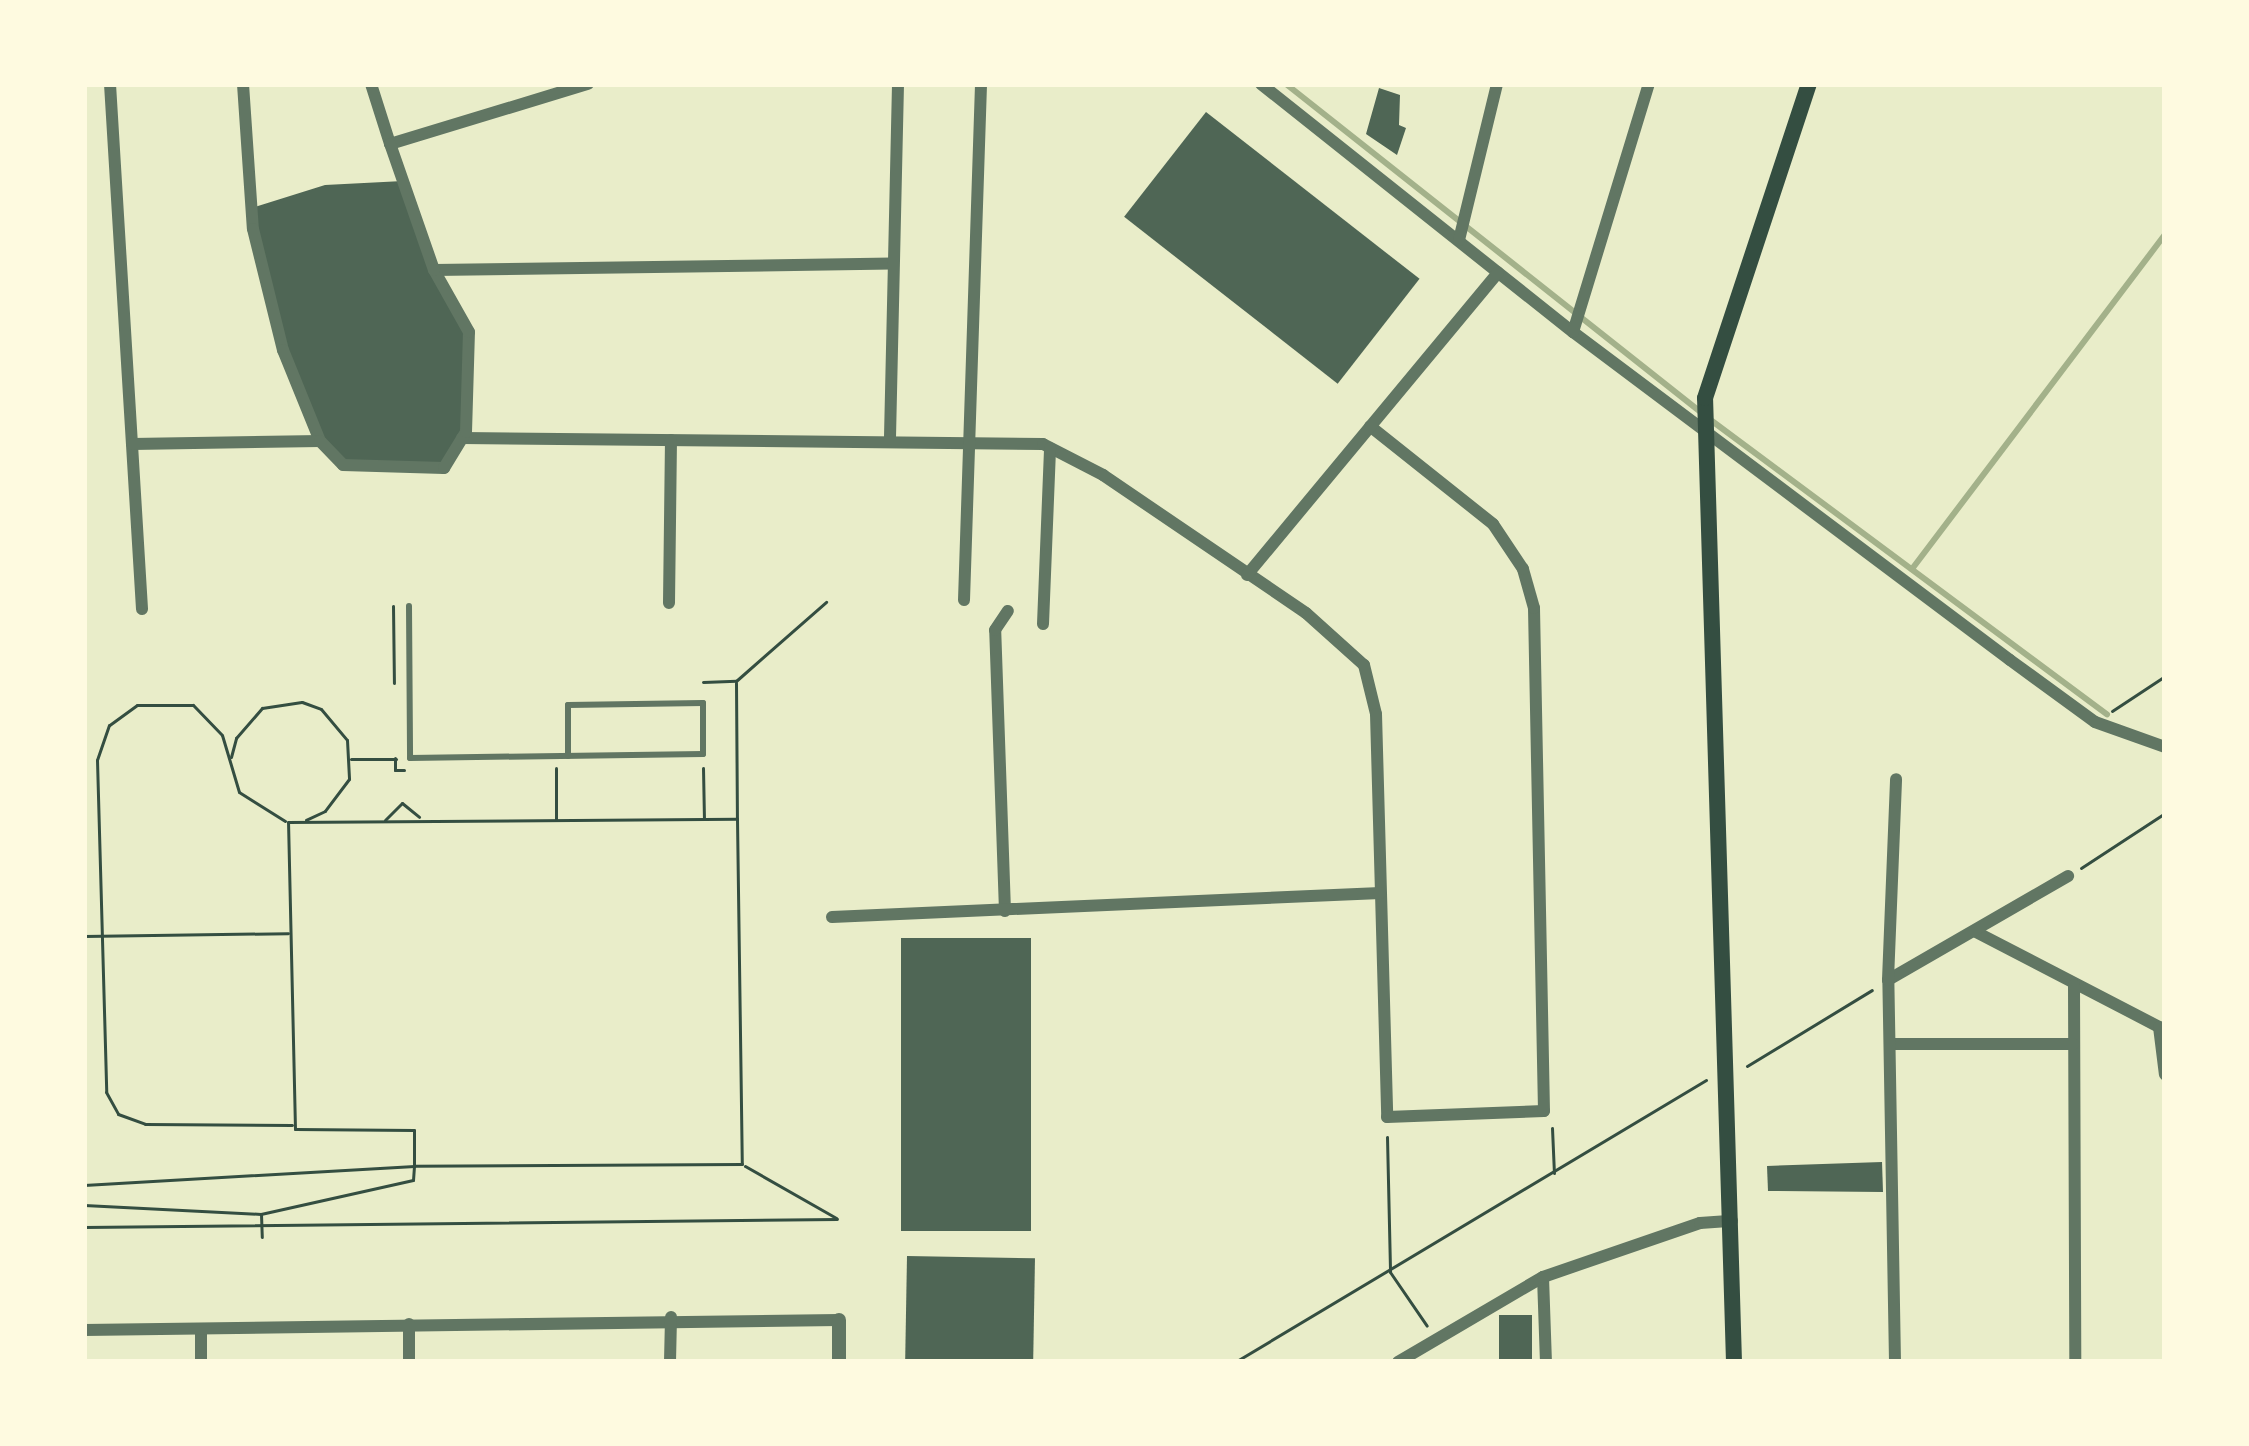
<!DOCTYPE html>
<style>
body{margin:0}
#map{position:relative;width:2249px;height:1446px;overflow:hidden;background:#e9edc9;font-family:Mulish,sans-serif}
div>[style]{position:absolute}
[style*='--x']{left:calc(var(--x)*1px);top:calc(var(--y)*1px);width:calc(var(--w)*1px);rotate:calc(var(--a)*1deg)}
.stream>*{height:6px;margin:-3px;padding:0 3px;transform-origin:3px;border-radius:3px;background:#a3b18a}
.building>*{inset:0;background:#4f6655;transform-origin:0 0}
.path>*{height:3px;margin:-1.5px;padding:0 1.5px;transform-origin:1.5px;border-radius:1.5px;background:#344e41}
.service>*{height:6px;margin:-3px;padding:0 3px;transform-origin:3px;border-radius:3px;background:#617663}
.minor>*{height:12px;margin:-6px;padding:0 6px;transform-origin:6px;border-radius:6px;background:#617663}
.tertiary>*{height:14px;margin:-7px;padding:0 7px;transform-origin:7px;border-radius:7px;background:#617663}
.secondary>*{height:16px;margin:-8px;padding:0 8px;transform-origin:8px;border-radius:8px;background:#344e41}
span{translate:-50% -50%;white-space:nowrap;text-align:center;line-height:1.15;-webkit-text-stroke:9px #fefae0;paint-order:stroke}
.frame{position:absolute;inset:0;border:87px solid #fefae0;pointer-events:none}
</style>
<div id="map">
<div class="stream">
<div style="--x:1286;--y:84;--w:530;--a:38.34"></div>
<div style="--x:1712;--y:421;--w:492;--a:36.6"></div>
<div style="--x:1912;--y:569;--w:419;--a:-52.9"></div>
</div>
<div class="building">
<div style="clip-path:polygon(1379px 88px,1400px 95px,1399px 125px,1406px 128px,1397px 155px,1366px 134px)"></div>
<div style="left:1206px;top:112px;width:271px;height:133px;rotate:38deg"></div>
<div style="clip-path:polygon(403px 181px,434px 270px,469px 332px,466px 432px,444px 468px,343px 465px,320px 441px,283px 350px,252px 208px,325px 185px)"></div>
<div style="left:1031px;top:938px;width:293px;height:130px;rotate:90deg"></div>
<div style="clip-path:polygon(1882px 1162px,1883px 1192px,1768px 1191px,1767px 1166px)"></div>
<div style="left:907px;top:1256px;width:128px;height:106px;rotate:1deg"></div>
<div style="left:1499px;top:1315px;width:33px;height:47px"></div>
</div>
<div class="path">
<div style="--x:393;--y:606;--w:77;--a:89.3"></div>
<div style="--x:703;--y:682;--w:33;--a:-2"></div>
<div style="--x:736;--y:681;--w:120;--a:-41.3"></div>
<div style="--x:736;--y:683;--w:135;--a:89.6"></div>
<div style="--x:2112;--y:711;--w:64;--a:-33.4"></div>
<div style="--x:231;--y:757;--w:20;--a:-75"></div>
<div style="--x:236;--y:738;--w:40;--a:-49"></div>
<div style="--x:262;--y:708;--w:40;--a:-8.5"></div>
<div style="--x:302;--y:702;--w:20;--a:20"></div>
<div style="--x:321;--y:709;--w:40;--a:50"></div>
<div style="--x:347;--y:740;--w:39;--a:87"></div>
<div style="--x:349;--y:779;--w:40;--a:127"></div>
<div style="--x:325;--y:811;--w:21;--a:155"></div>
<div style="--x:395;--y:758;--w:12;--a:90"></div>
<div style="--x:395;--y:770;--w:9;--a:0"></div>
<div style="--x:351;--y:759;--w:45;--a:0"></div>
<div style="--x:703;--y:768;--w:50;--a:88.9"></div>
<div style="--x:556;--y:819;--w:51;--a:-90"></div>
<div style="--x:737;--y:819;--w:345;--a:89.2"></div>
<div style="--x:742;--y:1164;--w:328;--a:179.7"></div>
<div style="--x:414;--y:1166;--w:36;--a:-90"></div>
<div style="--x:414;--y:1130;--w:119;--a:-179.5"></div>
<div style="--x:295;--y:1129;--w:307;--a:-91.3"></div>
<div style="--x:288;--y:822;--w:449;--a:-0.4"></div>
<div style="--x:385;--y:820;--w:24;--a:-45"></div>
<div style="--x:402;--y:803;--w:22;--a:39"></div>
<div style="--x:285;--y:821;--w:54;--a:-147.8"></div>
<div style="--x:239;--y:792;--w:59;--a:-106.6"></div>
<div style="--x:222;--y:735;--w:42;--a:-134"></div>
<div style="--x:193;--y:705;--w:56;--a:180"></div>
<div style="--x:137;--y:705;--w:34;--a:144"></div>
<div style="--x:109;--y:725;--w:37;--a:109"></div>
<div style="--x:97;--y:760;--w:332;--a:88.4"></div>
<div style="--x:106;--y:1092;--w:25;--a:61"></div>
<div style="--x:118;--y:1114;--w:29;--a:20"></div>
<div style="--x:145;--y:1124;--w:147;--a:0.4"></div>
<div style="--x:2081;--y:868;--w:100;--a:-33.2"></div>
<div style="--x:84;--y:936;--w:204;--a:-0.8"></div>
<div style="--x:1747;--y:1066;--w:146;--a:-31.3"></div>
<div style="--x:1552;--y:1128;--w:45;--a:87.5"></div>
<div style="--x:1387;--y:1137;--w:135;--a:88.7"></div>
<div style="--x:1390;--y:1272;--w:65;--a:55.6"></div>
<div style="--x:745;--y:1166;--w:105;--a:29.7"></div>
<div style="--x:84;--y:1185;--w:331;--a:-3.3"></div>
<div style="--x:414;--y:1166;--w:14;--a:94"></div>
<div style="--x:413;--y:1180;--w:156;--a:167.4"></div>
<div style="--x:84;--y:1205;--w:177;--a:2.9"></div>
<div style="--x:261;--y:1214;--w:23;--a:88"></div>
<div style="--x:84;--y:1227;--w:753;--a:-0.61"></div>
<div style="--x:1235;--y:1362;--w:549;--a:-30.91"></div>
</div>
<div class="service">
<div style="--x:409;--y:606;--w:152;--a:89.6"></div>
<div style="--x:410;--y:758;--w:293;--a:-0.8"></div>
<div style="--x:703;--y:754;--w:51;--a:-90"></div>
<div style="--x:703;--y:703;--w:135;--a:179.2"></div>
<div style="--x:568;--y:705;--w:51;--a:90"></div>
</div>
<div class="minor">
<div style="--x:110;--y:84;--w:526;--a:86.51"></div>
<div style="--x:243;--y:84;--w:145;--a:86.1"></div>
<div style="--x:253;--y:229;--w:125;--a:76.1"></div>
<div style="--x:283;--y:350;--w:98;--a:67.9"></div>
<div style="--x:371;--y:84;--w:63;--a:72.4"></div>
<div style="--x:390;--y:144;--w:207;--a:-16.9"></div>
<div style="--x:1261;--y:84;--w:399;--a:38.5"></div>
<div style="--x:1573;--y:332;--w:546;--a:36.89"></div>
<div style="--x:2010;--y:660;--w:105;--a:36.1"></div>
<div style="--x:2095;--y:722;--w:74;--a:19.7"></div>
<div style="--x:1459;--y:240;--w:161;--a:-76.3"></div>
<div style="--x:434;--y:270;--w:458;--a:-0.8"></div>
<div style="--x:1573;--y:332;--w:259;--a:-73"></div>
<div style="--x:890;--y:437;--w:353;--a:-88.7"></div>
<div style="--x:462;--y:438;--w:581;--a:0.59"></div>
<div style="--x:1043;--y:444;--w:68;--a:27.3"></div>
<div style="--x:1103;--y:475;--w:245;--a:34.2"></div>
<div style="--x:1306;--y:613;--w:78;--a:41.9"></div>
<div style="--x:1364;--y:665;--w:50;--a:76.2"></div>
<div style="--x:1376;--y:714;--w:403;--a:88.4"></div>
<div style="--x:1387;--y:1117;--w:157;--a:-2.2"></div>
<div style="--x:1544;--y:1111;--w:503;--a:-91.14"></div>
<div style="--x:1534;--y:608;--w:41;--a:-105.8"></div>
<div style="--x:1523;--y:569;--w:54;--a:-123.7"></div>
<div style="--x:1493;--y:524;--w:157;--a:-141.5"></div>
<div style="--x:132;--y:444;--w:188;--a:-0.9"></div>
<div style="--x:320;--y:441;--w:33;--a:46"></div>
<div style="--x:343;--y:465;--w:101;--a:1.7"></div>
<div style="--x:444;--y:468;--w:42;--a:-58.6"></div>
<div style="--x:466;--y:432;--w:100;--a:-88.3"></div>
<div style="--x:469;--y:332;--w:71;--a:-119.4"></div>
<div style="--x:434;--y:270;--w:133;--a:-109.2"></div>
<div style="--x:1247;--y:575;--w:393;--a:-50.3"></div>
<div style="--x:964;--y:600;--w:516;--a:-88.11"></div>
<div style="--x:669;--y:603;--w:163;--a:-89.3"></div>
<div style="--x:1043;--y:624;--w:176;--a:-87.7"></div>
<div style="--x:1005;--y:911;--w:281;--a:-92"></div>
<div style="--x:995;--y:630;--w:23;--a:-56"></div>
<div style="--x:832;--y:917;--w:549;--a:-2.51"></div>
<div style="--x:1976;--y:932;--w:206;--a:27.4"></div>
<div style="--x:2159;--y:1027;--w:48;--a:82.9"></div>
<div style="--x:1888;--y:980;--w:208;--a:-30"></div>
<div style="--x:2074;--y:985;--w:377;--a:89.8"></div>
<div style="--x:1890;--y:1044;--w:183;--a:0"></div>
<div style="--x:1543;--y:1277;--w:85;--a:88"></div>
<div style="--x:201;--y:1329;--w:33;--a:90"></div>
<div style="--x:84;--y:1330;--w:755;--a:-0.76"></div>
<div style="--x:409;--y:1362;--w:38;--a:-90"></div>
<div style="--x:670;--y:1362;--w:45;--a:-88.7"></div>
<div style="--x:1398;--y:1362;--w:168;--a:-30.4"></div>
<div style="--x:1543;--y:1277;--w:166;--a:-19"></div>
<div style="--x:1700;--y:1223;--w:32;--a:-4"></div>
<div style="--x:1895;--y:1362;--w:382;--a:-91"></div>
<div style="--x:1888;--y:980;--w:201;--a:-87.7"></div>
</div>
<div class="tertiary">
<div style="--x:839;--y:1320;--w:42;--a:90"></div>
</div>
<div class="secondary">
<div style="--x:1734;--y:1362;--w:964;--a:-91.72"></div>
<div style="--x:1705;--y:398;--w:331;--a:-71.7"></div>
</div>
<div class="frame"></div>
</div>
